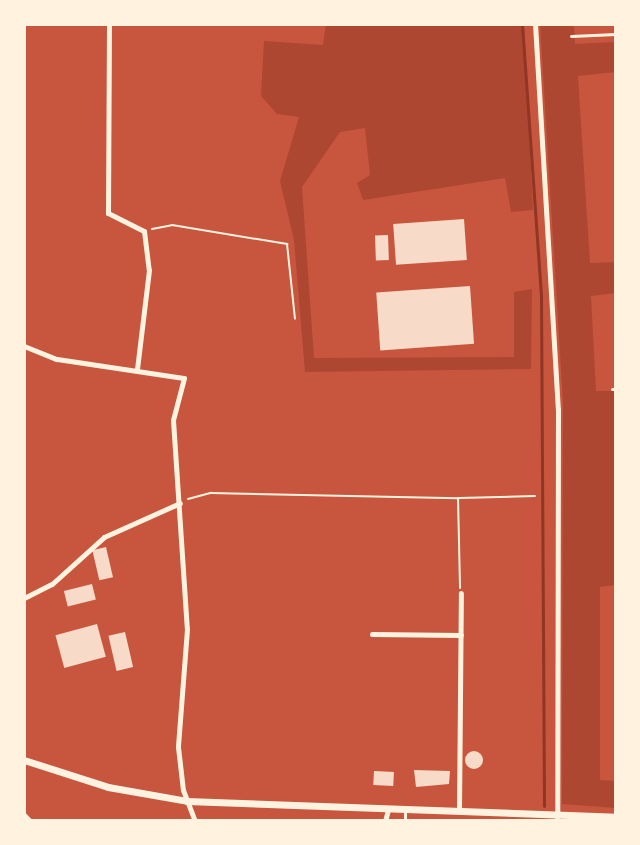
<!DOCTYPE html>
<style>
body{margin:0}
#map{position:relative;width:640px;height:845px;overflow:hidden;background:#c8553d;font-family:Signika,sans-serif}
div>[style]{position:absolute}
[style*='--x']{left:calc(var(--x)*1px);top:calc(var(--y)*1px);width:calc(var(--w)*1px);rotate:calc(var(--a)*1deg)}
.green>*{inset:0;background:#ae4732}
.stream>*{height:3px;margin:-1.5px;padding:0 1.5px;transform-origin:1.5px;border-radius:1.5px;background:#8f3625}
.building>*{inset:0;background:#f7dbc8;transform-origin:0 0}
.round{border-radius:50%}
.path>*{height:2px;margin:-1px;padding:0 1px;transform-origin:1px;border-radius:1px;background:#fff3e0}
.service>*{height:3px;margin:-1.5px;padding:0 1.5px;transform-origin:1.5px;border-radius:1.5px;background:#fff3e0}
.minor>*{height:5px;margin:-2.5px;padding:0 2.5px;transform-origin:2.5px;border-radius:2.5px;background:#fff3e0}
.secondary>*{height:7px;margin:-3.5px;padding:0 3.5px;transform-origin:3.5px;border-radius:3.5px;background:#fff3e0}
span{translate:-50% -50%;white-space:nowrap;text-align:center;line-height:1.15;-webkit-text-stroke:6px #fff3e0;paint-order:stroke}
.frame{position:absolute;inset:0;border:26px solid #fff3e0;pointer-events:none}
</style>
<div id="map">
<div class="green">
<div style="clip-path:polygon(326px 24px,524px 24px,533px 210px,511px 212px,505px 178px,363px 200px,357px 183px,370px 175px,365px 128px,340px 132px,302px 187px,314px 358px,514px 357px,514px 292px,532px 289px,531px 369px,305px 372px,294px 240px,280px 181px,299px 117px,277px 114px,261px 96px,264px 41px,323px 45px)"></div>
<div style="clip-path:polygon(540px 24px,574px 24px,575px 44px,616px 42px,616px 72px,578px 76px,590px 263px,616px 262px,616px 293px,591px 296px,596px 391px,616px 391px,616px 585px,600px 587px,600px 780px,616px 781px,616px 808px,562px 804px,563px 403px)"></div>
</div>
<div class="stream">
<div style="--x:522;--y:24;--w:273;--a:86"></div>
<div style="--x:541;--y:296;--w:510;--a:89.66"></div>
</div>
<div class="building">
<div style="left:464px;top:219px;width:41px;height:71px;rotate:86deg"></div>
<div style="left:388px;top:235px;width:25px;height:13px;rotate:88deg"></div>
<div style="left:470px;top:286px;width:58px;height:94px;rotate:86deg"></div>
<div style="left:106px;top:547px;width:31px;height:14px;rotate:77deg"></div>
<div style="left:92px;top:584px;width:16px;height:29px;rotate:76deg"></div>
<div style="left:97px;top:624px;width:34px;height:43px;rotate:75deg"></div>
<div style="left:125px;top:632px;width:36px;height:17px;rotate:77deg"></div>
<div class="round" style="left:465px;top:751px;width:18px;height:18px"></div>
<div style="clip-path:polygon(414px 770px,450px 771px,449px 784px,416px 787px)"></div>
<div style="left:374px;top:771px;width:20px;height:14px;rotate:3deg"></div>
</div>
<div class="path">
<div style="--x:152;--y:229;--w:20;--a:-11"></div>
<div style="--x:172;--y:225;--w:117;--a:9.4"></div>
<div style="--x:287;--y:244;--w:75;--a:83.9"></div>
<div style="--x:459;--y:498;--w:76;--a:-1.5"></div>
<div style="--x:188;--y:499;--w:24;--a:-15"></div>
<div style="--x:211;--y:493;--w:247;--a:1.2"></div>
<div style="--x:458;--y:498;--w:90;--a:88.7"></div>
</div>
<div class="service">
<div style="--x:571;--y:36;--w:45;--a:-2.5"></div>
<div style="--x:612;--y:389;--w:4;--a:0"></div>
<div style="--x:405;--y:811;--w:10;--a:90"></div>
</div>
<div class="minor">
<div style="--x:109;--y:24;--w:189;--a:90.3"></div>
<div style="--x:108;--y:213;--w:40;--a:26.6"></div>
<div style="--x:144;--y:231;--w:39;--a:83"></div>
<div style="--x:149;--y:270;--w:100;--a:96.9"></div>
<div style="--x:535;--y:24;--w:386;--a:86.6"></div>
<div style="--x:558;--y:409;--w:412;--a:90.1"></div>
<div style="--x:24;--y:346;--w:35;--a:22"></div>
<div style="--x:57;--y:359;--w:128;--a:8.5"></div>
<div style="--x:184;--y:378;--w:43;--a:104.7"></div>
<div style="--x:173;--y:420;--w:209;--a:86.2"></div>
<div style="--x:187;--y:629;--w:118;--a:94.4"></div>
<div style="--x:178;--y:747;--w:43;--a:83.4"></div>
<div style="--x:183;--y:790;--w:33;--a:69"></div>
<div style="--x:24;--y:598;--w:31;--a:-27"></div>
<div style="--x:52;--y:584;--w:70;--a:-42.1"></div>
<div style="--x:104;--y:537;--w:83;--a:-24.1"></div>
<div style="--x:372;--y:634;--w:89;--a:0.6"></div>
<div style="--x:459;--y:811;--w:218;--a:-89.5"></div>
<div style="--x:24;--y:815;--w:8;--a:45"></div>
<div style="--x:385;--y:821;--w:11;--a:-75"></div>
</div>
<div class="secondary">
<div style="--x:24;--y:760;--w:88;--a:17.8"></div>
<div style="--x:108;--y:787;--w:80;--a:10"></div>
<div style="--x:187;--y:801;--w:429;--a:2.1"></div>
</div>
<div class="frame"></div>
</div>
